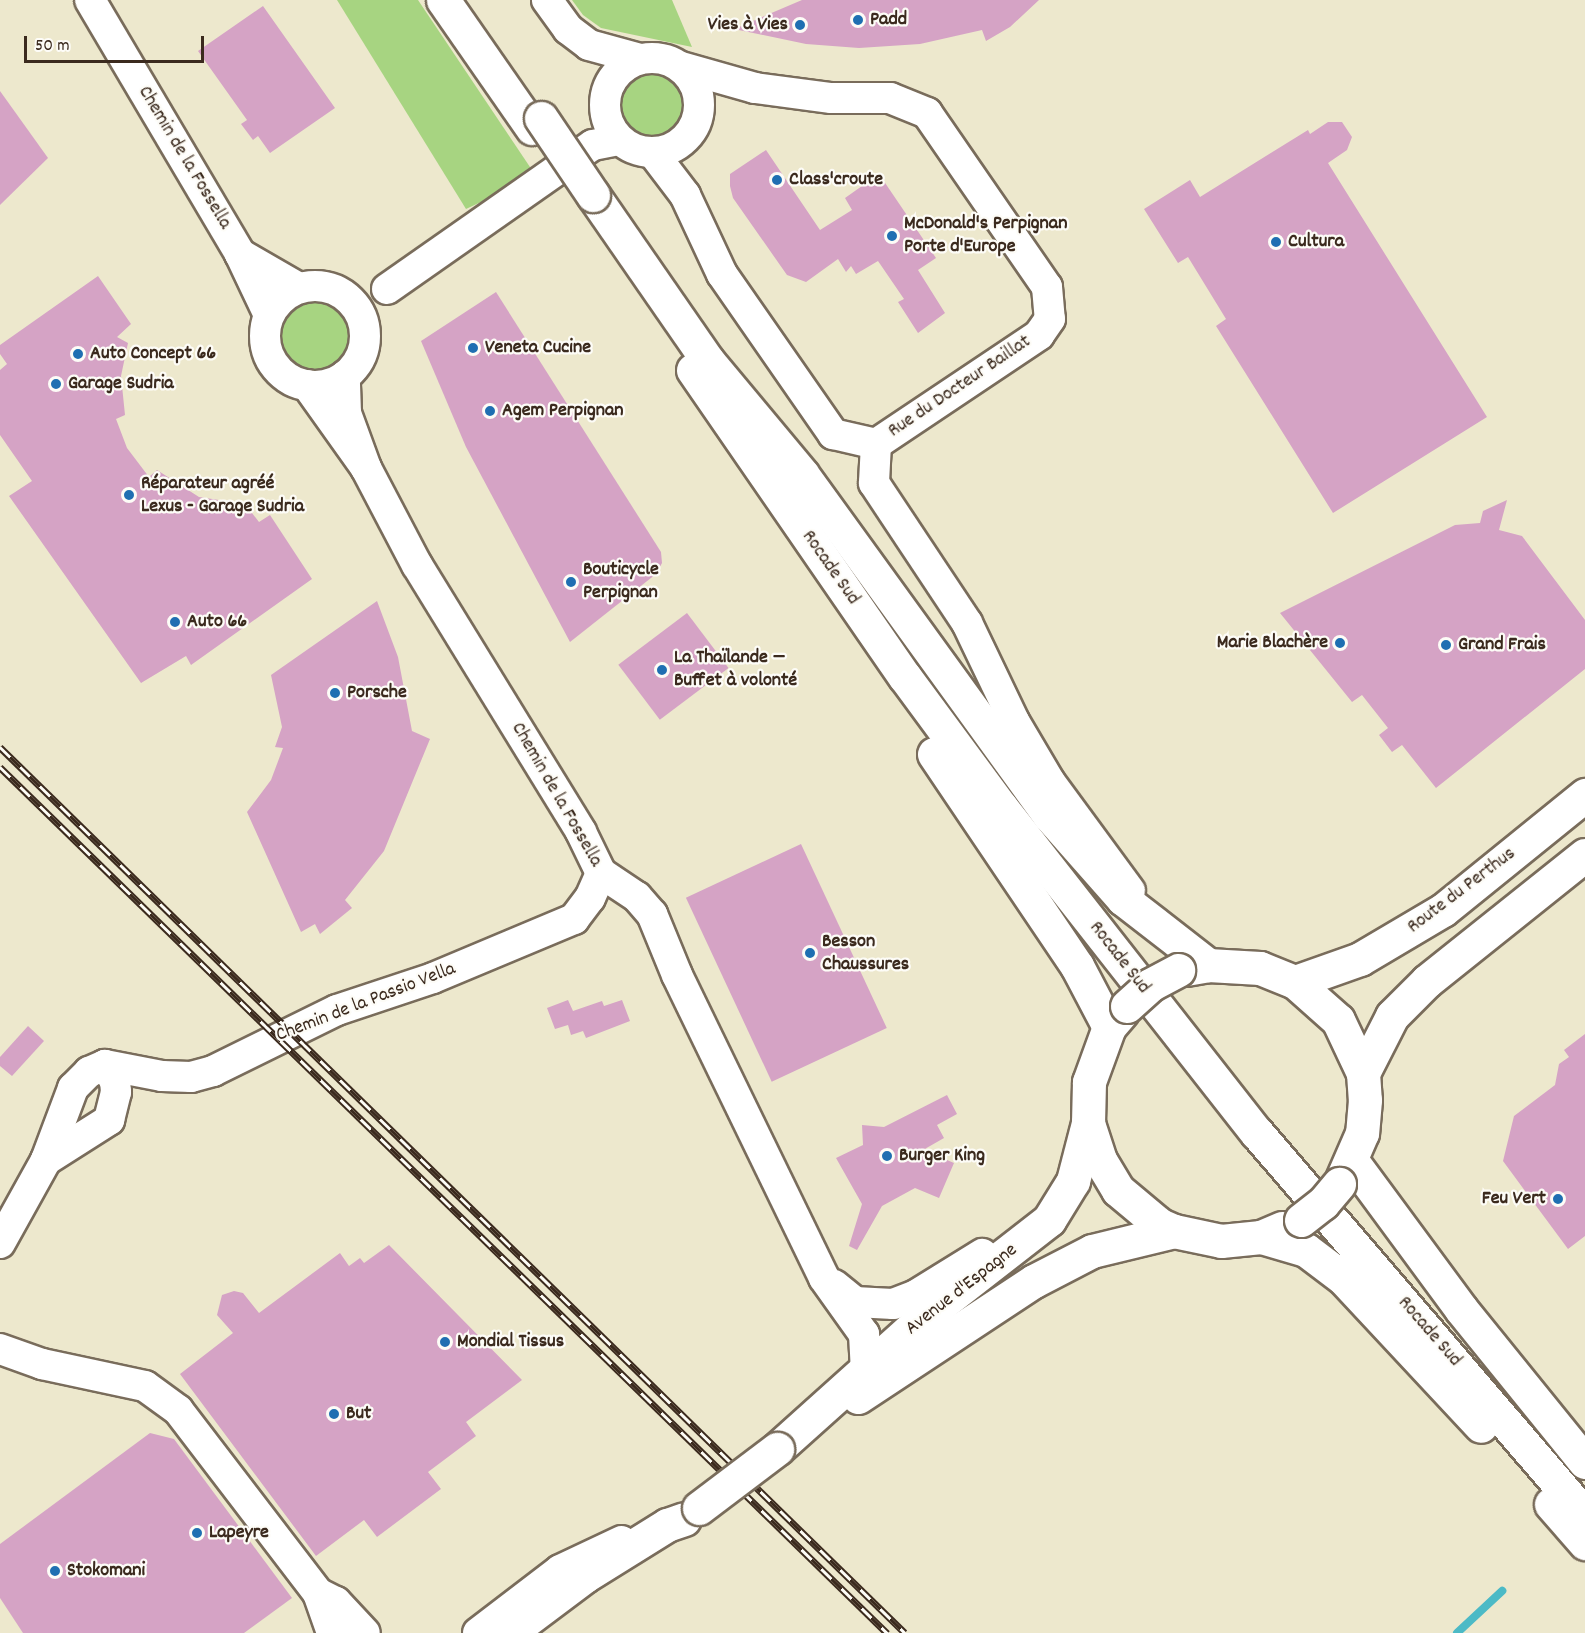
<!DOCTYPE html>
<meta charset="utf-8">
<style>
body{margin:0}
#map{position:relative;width:1585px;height:1633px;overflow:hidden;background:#ede8cd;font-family:Dekko,sans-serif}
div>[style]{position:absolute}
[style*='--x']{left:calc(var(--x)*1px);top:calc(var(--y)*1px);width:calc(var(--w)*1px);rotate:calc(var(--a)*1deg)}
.green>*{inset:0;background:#a7d481}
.round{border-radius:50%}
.stream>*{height:8px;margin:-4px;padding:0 4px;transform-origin:4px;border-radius:4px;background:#4cbac6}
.building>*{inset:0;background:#d5a3c5;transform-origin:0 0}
.roads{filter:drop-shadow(2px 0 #796c5b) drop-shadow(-2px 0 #796c5b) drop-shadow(0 2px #796c5b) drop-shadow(0 -2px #796c5b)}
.minor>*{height:30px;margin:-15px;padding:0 15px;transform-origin:15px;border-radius:15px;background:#fff}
.minor>.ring{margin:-15px;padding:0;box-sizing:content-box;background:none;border:30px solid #fff;border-radius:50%}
.major>*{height:33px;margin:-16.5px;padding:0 16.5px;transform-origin:16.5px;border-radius:16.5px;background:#fff}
.rail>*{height:7px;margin-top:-3.5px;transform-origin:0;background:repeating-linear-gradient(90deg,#fdfcf7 0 14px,#3b2a1e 0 28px);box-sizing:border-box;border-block:2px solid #3b2a1e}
.bridges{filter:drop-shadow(2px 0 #796c5b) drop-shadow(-2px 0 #796c5b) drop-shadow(0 2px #796c5b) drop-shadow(0 -2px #796c5b)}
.major-bridge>*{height:33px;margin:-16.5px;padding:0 16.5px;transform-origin:16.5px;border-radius:16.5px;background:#fff}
.dots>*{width:16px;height:16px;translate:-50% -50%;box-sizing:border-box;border:3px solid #fdfcf7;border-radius:50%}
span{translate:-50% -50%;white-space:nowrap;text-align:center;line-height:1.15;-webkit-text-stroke:4.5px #fdfcf7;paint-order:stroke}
.poi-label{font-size:20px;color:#3b2a1e;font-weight:700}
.left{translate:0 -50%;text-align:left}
.right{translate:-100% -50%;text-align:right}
.street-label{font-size:20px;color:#3b2a1e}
.scale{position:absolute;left:24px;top:36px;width:180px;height:27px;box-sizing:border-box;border:3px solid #3b2a1e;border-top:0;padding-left:8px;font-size:18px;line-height:21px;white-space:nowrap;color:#3b2a1e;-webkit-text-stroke:4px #fdfcf7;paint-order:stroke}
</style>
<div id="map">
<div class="green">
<div style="clip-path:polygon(337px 0,418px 0,536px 176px,466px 209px)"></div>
<div style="clip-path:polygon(572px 0,672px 0,692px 47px,601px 28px,583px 15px)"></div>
<div class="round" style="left:621px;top:72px;width:66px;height:66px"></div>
<div class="round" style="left:265px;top:286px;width:100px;height:100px"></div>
</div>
<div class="stream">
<div style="--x:1457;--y:1633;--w:62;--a:-43"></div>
</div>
<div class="building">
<div style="clip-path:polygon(802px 0,1039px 0,1010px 27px,986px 41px,982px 30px,920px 44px,859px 48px,806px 44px,734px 29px)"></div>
<div style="clip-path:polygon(263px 6px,335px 108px,270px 153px,258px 136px,253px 140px,241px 124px,247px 120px,198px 51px)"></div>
<div style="clip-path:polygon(0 91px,48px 158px,0 205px)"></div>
<div style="clip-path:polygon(1328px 122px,1342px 122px,1352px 137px,1347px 150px,1328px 163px,1487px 417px,1333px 513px,1216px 326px,1226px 319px,1188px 257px,1178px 263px,1144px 209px,1190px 180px,1200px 197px,1308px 130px,1310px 134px)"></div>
<div style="clip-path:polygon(766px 150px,820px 230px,852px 210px,845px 198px,879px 174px,936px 258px,918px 270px,945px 313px,918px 333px,898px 302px,904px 299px,878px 261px,856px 274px,851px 266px,846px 272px,838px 259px,806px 282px,787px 275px,733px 198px,730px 186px,730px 174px)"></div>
<div style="clip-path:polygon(98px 276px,131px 324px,117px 337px,128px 343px,121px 376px,125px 415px,116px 419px,127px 448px,149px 477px,157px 470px,199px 497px,245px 504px,259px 522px,270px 515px,312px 579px,191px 665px,186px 656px,141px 683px,9px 496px,32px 481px,0 435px,0 370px,7px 364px,0 354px,0 345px)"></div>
<div style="clip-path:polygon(496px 292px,661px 552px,662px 563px,656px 574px,570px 642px,466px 447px,421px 341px)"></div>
<div style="clip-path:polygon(1507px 500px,1499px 530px,1522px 536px,1585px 620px,1585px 669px,1436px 788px,1402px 745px,1392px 752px,1379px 735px,1388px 728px,1362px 695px,1352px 702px,1280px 613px,1455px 525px,1480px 523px,1483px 511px)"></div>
<div style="clip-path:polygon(377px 601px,398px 657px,412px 731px,430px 739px,384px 851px,345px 900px,352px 908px,320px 934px,315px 924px,301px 932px,247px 812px,271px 780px,283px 748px,275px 747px,282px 727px,271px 675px)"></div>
<div style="left:687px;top:613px;width:69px;height:86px;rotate:53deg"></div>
<div style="left:801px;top:844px;width:203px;height:127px;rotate:65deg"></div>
<div style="clip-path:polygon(568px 1000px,573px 1011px,602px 1001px,604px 1006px,622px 1000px,630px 1021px,586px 1038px,583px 1031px,571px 1035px,568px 1025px,555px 1029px,547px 1008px)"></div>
<div style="clip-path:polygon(28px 1026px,44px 1041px,12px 1076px,0 1066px,0 1057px)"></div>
<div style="clip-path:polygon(1585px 1034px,1585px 1236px,1568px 1249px,1503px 1161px,1514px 1116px,1555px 1085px,1559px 1064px,1569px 1057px,1564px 1050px)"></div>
<div style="clip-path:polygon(947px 1095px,957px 1114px,937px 1125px,944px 1138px,923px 1150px,954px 1163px,939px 1198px,915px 1188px,882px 1206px,857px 1250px,849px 1246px,862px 1204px,836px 1158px,863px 1145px,862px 1125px,884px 1127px)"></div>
<div style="clip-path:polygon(389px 1245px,522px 1380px,466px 1422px,476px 1436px,428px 1472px,441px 1489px,377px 1537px,364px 1520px,316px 1556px,180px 1374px,233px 1333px,217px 1315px,222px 1295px,234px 1291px,243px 1293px,259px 1313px,340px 1253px,349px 1266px,360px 1258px,364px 1263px)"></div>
<div style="clip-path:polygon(150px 1433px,174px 1439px,292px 1598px,244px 1633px,23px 1633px,0 1598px,0 1544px)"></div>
</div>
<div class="roads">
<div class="minor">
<div style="--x:90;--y:0;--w:295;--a:59.4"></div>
<div style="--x:547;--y:0;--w:36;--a:54"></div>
<div style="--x:568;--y:29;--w:26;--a:37"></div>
<div style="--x:589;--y:45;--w:53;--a:15.4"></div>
<div class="ring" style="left:605px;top:58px;width:64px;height:64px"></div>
<div style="--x:681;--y:67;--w:77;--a:15.8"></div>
<div style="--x:755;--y:88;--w:77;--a:7.5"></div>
<div style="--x:831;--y:98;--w:59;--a:0"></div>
<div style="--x:890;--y:98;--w:40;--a:22"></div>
<div style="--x:927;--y:113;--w:211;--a:55.4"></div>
<div style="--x:1047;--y:287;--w:32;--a:85"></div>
<div style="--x:1050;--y:319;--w:19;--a:125"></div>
<div style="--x:1039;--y:335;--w:196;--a:146.2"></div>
<div style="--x:653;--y:153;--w:53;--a:52.7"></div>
<div style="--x:685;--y:195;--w:87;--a:64.9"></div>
<div style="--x:722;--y:274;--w:195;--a:55.2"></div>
<div style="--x:833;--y:434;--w:44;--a:13.1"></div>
<div class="ring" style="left:265px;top:286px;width:70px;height:70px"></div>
<div style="--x:387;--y:289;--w:251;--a:-35"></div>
<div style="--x:593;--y:145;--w:26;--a:-11"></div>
<div style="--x:269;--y:315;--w:68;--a:-115.4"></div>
<div style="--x:240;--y:254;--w:68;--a:30"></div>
<div style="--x:307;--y:385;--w:102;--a:54.6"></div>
<div style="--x:366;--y:468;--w:59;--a:-110"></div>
<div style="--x:346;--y:413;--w:37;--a:-92"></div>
<div style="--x:876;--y:444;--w:39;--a:93"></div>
<div style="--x:874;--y:483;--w:168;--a:56.4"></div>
<div style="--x:967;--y:623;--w:109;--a:64.4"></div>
<div style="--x:1014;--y:721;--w:71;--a:59.5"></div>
<div style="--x:1050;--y:782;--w:135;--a:53.7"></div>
<div style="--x:366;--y:468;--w:110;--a:62.3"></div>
<div style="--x:417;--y:565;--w:313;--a:58.4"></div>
<div style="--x:581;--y:832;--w:46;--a:64"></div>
<div style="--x:601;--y:873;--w:43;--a:33.7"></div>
<div style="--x:637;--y:897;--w:23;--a:49"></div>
<div style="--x:652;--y:914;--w:66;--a:67.7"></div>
<div style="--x:677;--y:975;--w:337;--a:64.1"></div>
<div style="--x:824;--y:1278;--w:69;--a:54.5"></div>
<div style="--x:864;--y:1334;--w:35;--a:87"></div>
<div style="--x:46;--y:1160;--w:75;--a:-32.4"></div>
<div style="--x:109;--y:1120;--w:29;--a:-76"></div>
<div style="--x:116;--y:1092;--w:11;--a:-95"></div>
<div style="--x:115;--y:1081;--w:19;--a:-122"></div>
<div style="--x:0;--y:1243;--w:95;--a:-61"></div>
<div style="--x:46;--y:1160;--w:77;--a:-69.4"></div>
<div style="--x:73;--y:1088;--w:23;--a:-45"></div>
<div style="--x:89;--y:1072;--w:17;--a:-24"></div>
<div style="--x:105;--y:1065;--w:58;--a:10.9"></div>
<div style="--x:162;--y:1076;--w:29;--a:2"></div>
<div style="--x:191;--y:1077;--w:23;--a:-15"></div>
<div style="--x:213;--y:1071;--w:138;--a:-26.2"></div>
<div style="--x:337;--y:1010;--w:101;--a:-18.4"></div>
<div style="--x:433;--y:978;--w:153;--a:-22.7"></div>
<div style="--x:574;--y:919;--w:26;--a:-53"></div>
<div style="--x:590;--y:898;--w:27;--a:-66"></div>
<div style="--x:834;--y:1285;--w:27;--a:39"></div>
<div style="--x:855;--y:1302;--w:38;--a:3"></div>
<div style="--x:893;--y:1304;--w:25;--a:-21"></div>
<div style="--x:916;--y:1295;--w:78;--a:-31.8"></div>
<div style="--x:0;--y:1349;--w:45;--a:19.7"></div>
<div style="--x:42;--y:1364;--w:105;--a:12.1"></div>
<div style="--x:145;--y:1386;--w:41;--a:36"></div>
<div style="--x:178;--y:1410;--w:230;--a:52.6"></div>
<div style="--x:318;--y:1593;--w:20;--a:27"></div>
<div style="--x:336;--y:1602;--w:42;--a:46.9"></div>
<div style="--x:318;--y:1593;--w:42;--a:70.7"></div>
<div style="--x:478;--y:1633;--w:103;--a:-37.5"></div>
<div style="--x:560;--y:1570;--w:68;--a:-25.1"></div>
</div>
<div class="major">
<div style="--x:443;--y:0;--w:156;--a:55.2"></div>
<div style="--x:593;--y:195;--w:202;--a:55.3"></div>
<div style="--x:708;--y:361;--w:147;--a:50.2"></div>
<div style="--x:802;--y:474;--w:421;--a:54.1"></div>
<div style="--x:1049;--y:815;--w:112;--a:48.6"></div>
<div style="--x:1123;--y:899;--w:108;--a:37.8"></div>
<div style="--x:693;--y:370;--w:373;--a:55.4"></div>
<div style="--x:905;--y:677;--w:162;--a:53.6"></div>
<div style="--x:1001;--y:807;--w:415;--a:51.9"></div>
<div style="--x:1257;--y:1133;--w:503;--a:49.35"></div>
<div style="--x:934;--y:754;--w:256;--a:56"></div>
<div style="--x:1077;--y:966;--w:69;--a:62.3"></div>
<div style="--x:1186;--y:969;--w:22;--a:-10"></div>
<div style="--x:1208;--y:965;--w:52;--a:3.3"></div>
<div style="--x:1260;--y:968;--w:38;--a:22"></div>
<div style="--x:1295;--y:982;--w:57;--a:41.5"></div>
<div style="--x:1338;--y:1020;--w:59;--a:64.7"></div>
<div style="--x:1363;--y:1073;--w:27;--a:86"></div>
<div style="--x:1365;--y:1100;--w:33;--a:95"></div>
<div style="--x:1362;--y:1133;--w:50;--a:113.5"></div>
<div style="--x:1295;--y:982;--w:69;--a:-19.5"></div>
<div style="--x:1360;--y:959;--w:96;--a:-30.6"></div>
<div style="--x:1443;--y:910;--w:183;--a:-39"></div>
<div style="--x:1122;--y:1012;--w:20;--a:131"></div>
<div style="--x:1109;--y:1027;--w:59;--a:110"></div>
<div style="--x:1089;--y:1082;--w:41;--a:91.4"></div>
<div style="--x:1088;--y:1123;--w:39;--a:72"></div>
<div style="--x:1100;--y:1160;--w:35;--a:59"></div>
<div style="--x:1118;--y:1190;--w:55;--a:39.8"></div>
<div style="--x:1160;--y:1225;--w:15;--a:23"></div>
<div style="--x:1174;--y:1231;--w:48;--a:12"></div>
<div style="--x:1221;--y:1241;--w:40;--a:-5.7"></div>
<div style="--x:1261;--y:1237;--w:23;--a:-23"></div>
<div style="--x:1363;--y:1073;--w:64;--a:-63"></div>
<div style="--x:1392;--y:1016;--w:49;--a:-45"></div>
<div style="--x:1427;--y:981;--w:202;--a:-38.6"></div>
<div style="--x:1352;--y:1161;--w:184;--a:53.6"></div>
<div style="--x:1461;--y:1309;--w:197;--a:51"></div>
<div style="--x:1261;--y:1237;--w:47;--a:16.1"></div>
<div style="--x:1306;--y:1250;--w:46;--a:37.1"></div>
<div style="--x:1343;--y:1278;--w:202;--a:47"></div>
<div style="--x:858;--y:1397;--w:211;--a:-33.4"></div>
<div style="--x:1034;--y:1281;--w:65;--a:-27.3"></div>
<div style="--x:1092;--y:1251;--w:84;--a:-13.7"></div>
<div style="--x:777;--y:1449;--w:196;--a:-41.9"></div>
<div style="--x:923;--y:1318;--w:160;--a:-37.9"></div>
<div style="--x:1049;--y:1220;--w:46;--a:-58.4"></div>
<div style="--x:1073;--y:1181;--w:60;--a:-75.5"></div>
<div style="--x:1551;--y:1504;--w:52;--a:48.9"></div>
<div style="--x:509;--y:1633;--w:95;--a:-36.9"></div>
<div style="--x:585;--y:1576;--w:97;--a:-31.9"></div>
<div style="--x:667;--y:1525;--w:18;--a:-19"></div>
</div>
</div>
<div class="rail">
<div style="--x:0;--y:747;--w:1266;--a:44.39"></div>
<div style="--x:0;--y:767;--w:1240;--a:44.31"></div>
</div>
<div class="bridges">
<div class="major-bridge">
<div style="--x:541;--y:118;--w:93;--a:56"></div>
<div style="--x:1127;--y:1006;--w:31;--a:-42"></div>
<div style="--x:1150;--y:985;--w:32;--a:-28"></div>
<div style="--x:1301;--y:1220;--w:28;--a:-38"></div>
<div style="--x:1323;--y:1203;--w:25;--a:-50"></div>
<div style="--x:699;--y:1508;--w:98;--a:-37.1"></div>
</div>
</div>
<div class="dots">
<div style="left:858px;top:20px;background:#1f6fb2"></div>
<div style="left:800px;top:25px;background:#1f6fb2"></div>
<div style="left:777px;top:180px;background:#1f6fb2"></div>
<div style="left:892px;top:236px;background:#1f6fb2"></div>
<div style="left:1276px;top:242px;background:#1f6fb2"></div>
<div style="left:473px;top:348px;background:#1f6fb2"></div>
<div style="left:78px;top:354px;background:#1f6fb2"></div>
<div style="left:56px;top:384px;background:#1f6fb2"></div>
<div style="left:490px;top:411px;background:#1f6fb2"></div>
<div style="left:129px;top:495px;background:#1f6fb2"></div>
<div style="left:571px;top:582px;background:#1f6fb2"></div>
<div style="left:175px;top:622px;background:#1f6fb2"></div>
<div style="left:1340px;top:643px;background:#1f6fb2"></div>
<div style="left:1446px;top:645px;background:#1f6fb2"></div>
<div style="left:662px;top:670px;background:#1f6fb2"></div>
<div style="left:335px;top:693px;background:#1f6fb2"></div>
<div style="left:810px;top:953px;background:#1f6fb2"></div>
<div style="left:887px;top:1156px;background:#1f6fb2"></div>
<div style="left:1558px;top:1199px;background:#1f6fb2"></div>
<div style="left:445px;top:1342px;background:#1f6fb2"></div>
<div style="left:334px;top:1414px;background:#1f6fb2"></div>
<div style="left:197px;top:1533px;background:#1f6fb2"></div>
<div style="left:55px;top:1571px;background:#1f6fb2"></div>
</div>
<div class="poi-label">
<span class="left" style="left:870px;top:20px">Padd</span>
<span class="right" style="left:788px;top:25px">Vies à Vies</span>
<span class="left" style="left:789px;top:180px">Class'croute</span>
<span class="left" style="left:904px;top:236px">McDonald's Perpignan<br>Porte d'Europe</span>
<span class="left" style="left:1288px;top:242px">Cultura</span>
<span class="left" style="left:485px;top:348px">Veneta Cucine</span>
<span class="left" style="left:90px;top:354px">Auto Concept 66</span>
<span class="left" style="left:68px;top:384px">Garage Sudria</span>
<span class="left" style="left:502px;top:411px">Agem Perpignan</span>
<span class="left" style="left:141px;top:496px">Réparateur agréé<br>Lexus - Garage Sudria</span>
<span class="left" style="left:583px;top:582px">Bouticycle<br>Perpignan</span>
<span class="left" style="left:187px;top:622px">Auto 66</span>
<span class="right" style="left:1328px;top:643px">Marie Blachère</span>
<span class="left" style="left:1458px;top:645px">Grand Frais</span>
<span class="left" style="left:674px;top:670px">La Thaïlande —<br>Buffet à volonté</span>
<span class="left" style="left:347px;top:693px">Porsche</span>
<span class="left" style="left:822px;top:954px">Besson<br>Chaussures</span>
<span class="left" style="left:899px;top:1156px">Burger King</span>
<span class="right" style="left:1546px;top:1199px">Feu Vert</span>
<span class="left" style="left:457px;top:1342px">Mondial Tissus</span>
<span class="left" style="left:346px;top:1414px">But</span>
<span class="left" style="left:209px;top:1533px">Lapeyre</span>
<span class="left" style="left:67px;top:1571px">Stokomani</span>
</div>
<div class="street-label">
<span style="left:184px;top:158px;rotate:59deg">Chemin de la Fossella</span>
<span style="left:960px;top:387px;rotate:-34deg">Rue du Docteur Baillat</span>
<span style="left:830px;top:568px;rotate:55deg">Rocade Sud</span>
<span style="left:556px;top:795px;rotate:60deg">Chemin de la Fossella</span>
<span style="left:1462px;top:891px;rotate:-37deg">Route du Perthus</span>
<span style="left:1119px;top:958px;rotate:52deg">Rocade Sud</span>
<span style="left:366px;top:1003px;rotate:-21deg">Chemin de la Passio Vella</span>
<span style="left:962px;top:1290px;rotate:-38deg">Avenue d'Espagne</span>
<span style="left:1429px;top:1332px;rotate:49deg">Rocade Sud</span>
</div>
<div class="scale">50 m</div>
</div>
